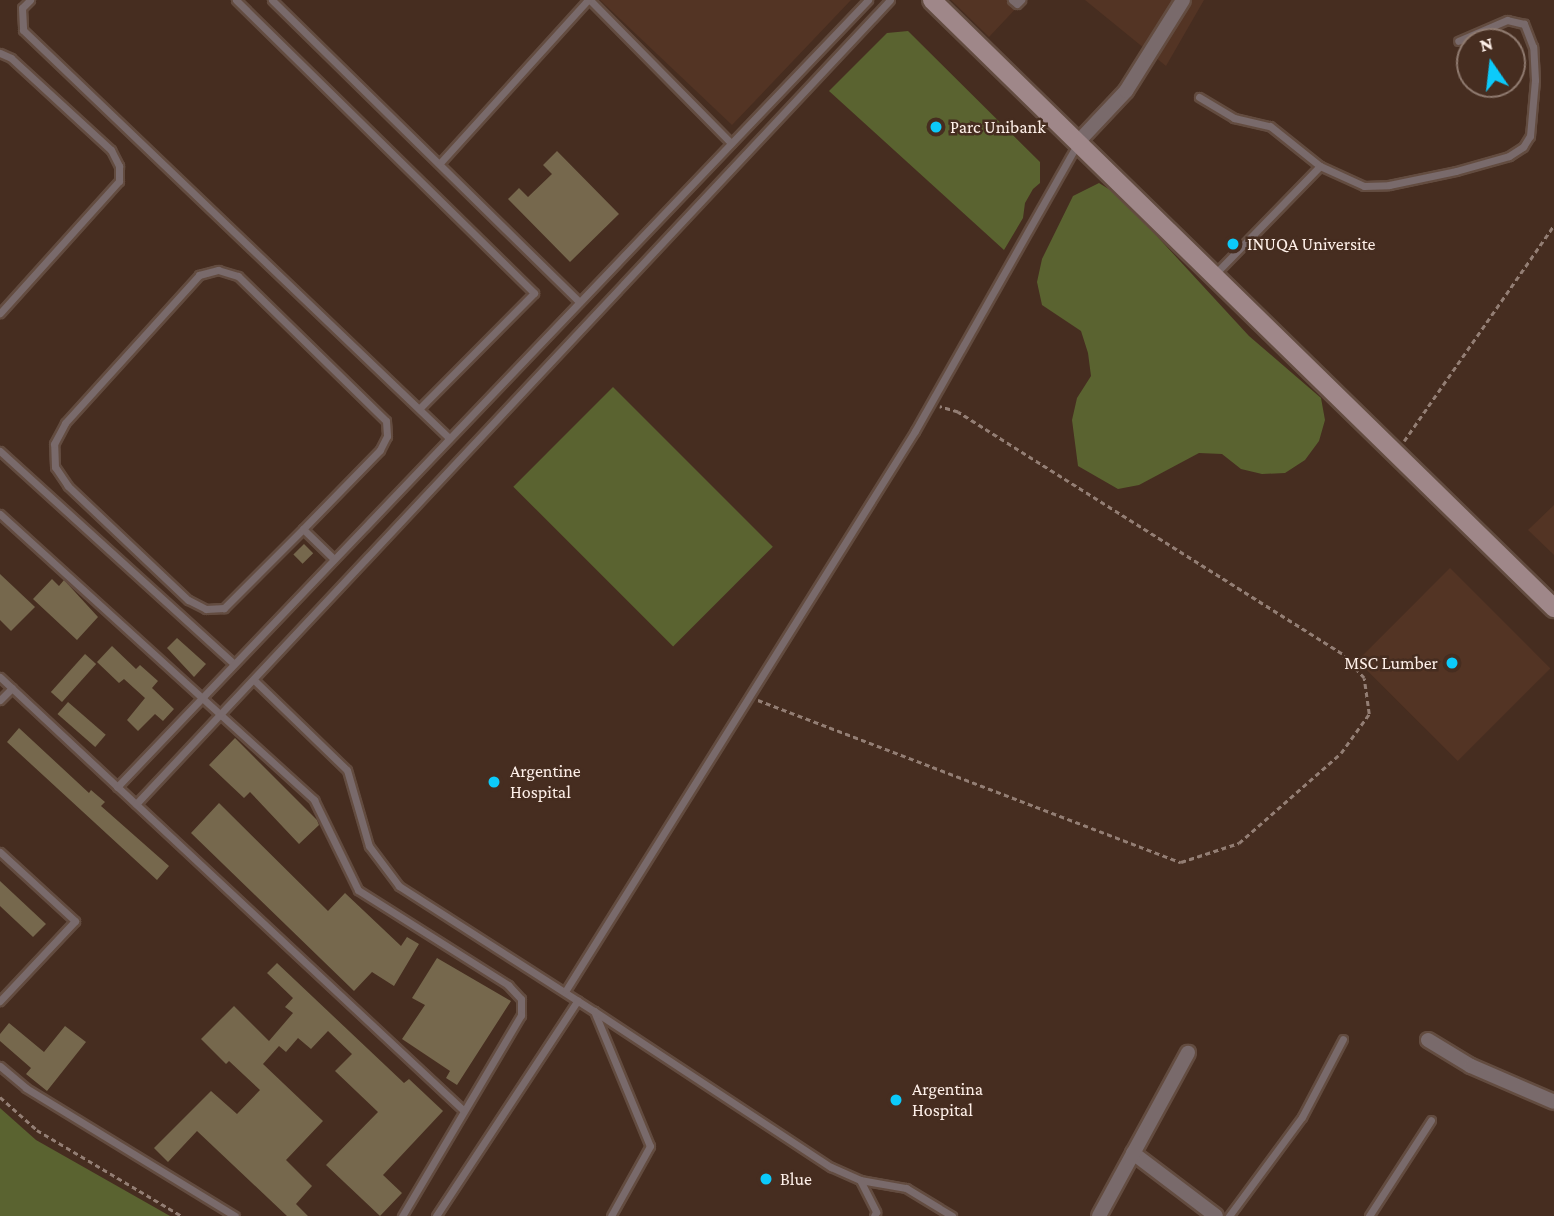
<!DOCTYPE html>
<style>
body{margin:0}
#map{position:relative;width:1554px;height:1216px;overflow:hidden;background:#462d20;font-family:"Crimson Pro",serif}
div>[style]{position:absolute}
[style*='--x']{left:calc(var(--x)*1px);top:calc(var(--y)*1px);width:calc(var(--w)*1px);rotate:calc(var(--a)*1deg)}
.built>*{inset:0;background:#533424;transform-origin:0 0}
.green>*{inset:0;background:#5a6330;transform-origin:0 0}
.building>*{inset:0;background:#76684d;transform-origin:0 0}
.path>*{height:2.5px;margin-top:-1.25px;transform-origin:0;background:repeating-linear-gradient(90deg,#937e74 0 5px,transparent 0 8.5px)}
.roads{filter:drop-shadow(2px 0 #634c40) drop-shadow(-2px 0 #634c40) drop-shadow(0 2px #634c40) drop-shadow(0 -2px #634c40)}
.lane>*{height:7px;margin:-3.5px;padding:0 3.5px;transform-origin:3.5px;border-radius:3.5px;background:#796a6b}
.street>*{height:14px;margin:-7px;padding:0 7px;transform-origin:7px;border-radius:7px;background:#796a6b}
.secondary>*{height:18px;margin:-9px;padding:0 9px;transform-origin:9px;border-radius:9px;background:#9f8789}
.dots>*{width:19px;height:19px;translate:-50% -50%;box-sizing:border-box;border:4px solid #462d20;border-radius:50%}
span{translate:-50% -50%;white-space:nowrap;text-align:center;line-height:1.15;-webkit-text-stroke:5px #462d20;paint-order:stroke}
.poi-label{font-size:18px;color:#fef0e9}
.left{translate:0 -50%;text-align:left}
.right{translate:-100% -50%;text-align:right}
.north{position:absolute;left:1456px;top:28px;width:70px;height:70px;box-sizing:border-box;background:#462d20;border:2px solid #907b70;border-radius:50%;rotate:346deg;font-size:19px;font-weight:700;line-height:28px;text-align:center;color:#fef0e9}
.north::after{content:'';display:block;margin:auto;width:24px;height:32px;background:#0ccafa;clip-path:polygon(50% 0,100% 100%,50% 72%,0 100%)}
</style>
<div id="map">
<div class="built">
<div style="clip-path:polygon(600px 0,851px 0,732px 125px)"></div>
<div style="clip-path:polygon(951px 0,1024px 0,989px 37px)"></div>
<div style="clip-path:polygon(1085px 0,1204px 0,1166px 66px)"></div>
<div style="clip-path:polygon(1554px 505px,1554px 555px,1528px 530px)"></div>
<div style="left:1450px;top:568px;width:142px;height:131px;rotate:45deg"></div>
</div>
<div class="green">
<div style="clip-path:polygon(908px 31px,1040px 162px,1040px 183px,1033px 189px,1025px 203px,1023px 218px,1004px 250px,829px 91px,887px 33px)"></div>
<div style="clip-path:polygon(1099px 183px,1120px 196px,1249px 336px,1321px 398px,1325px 420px,1319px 441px,1305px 460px,1285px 473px,1262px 474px,1241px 469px,1222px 454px,1199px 453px,1139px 485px,1118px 489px,1078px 466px,1072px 420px,1077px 398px,1091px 376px,1088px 353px,1081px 331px,1042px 305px,1037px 282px,1042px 259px,1073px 196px)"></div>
<div style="left:613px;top:387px;width:226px;height:141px;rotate:45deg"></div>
<div style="clip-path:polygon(0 1108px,36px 1140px,170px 1216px,0 1216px)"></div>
</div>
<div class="building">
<div style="clip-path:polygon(557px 151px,619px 214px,570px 262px,508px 199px,519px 188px,528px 197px,552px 174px,543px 165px)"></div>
<div style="left:304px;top:544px;width:13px;height:15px;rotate:45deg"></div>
<div style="clip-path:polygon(0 574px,35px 607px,11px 631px,0 620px)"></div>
<div style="clip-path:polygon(52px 579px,59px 586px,64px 580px,98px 617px,77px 640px,33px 599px)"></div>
<div style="clip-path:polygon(177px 638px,206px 664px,194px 677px,167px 648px)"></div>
<div style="clip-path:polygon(112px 646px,136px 669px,140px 665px,158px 681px,152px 688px,174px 709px,163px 721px,155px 714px,138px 731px,127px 720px,145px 698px,124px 679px,119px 683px,97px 662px)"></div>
<div style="left:85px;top:654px;width:15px;height:51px;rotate:42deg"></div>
<div style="left:68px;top:702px;width:50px;height:16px;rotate:41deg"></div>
<div style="clip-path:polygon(19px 728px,89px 793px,91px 790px,105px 802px,101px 806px,169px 866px,157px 880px,7px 742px)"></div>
<div style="clip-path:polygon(235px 738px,317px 820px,319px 825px,299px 844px,250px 792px,244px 798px,209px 765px)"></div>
<div style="clip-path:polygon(219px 803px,328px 911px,345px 893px,401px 946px,407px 937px,419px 944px,394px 986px,372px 972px,354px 991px,191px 833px)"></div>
<div style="clip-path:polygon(0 881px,46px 924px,33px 937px,0 906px)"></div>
<div style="clip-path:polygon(437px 958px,511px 1001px,457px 1085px,446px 1078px,450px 1071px,402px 1039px,425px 1005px,412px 998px)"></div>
<div style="clip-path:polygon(277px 963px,404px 1083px,409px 1079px,443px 1111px,383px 1175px,402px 1193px,380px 1216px,326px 1165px,378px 1112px,335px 1071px,352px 1054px,328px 1031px,311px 1049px,298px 1038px,286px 1052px,279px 1046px,263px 1064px,323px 1121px,286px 1160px,312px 1186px,296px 1204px,308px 1216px,287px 1216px,197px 1131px,168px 1162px,154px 1148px,211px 1091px,237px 1114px,260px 1090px,229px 1061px,226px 1064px,201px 1039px,234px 1006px,269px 1041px,293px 1013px,285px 1007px,293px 998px,267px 973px)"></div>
<div style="clip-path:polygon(9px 1023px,44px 1052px,65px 1026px,86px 1042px,47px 1091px,26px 1074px,31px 1068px,0 1041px,0 1034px)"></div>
</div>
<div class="path">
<div style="--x:1404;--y:441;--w:263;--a:-55.2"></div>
<div style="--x:758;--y:700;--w:453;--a:21"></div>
<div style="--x:1181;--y:862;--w:61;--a:-18.1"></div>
<div style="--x:1239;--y:843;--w:136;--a:-41.4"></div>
<div style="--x:1341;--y:753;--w:48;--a:-54.3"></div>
<div style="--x:1369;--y:714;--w:36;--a:-98"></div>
<div style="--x:1364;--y:678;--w:33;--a:-133"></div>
<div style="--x:1342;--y:654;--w:454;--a:-147.8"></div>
<div style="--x:958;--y:412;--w:19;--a:-164"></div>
<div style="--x:0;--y:1097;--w:50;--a:41.7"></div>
<div style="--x:37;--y:1130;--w:169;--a:30.7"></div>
</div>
<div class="roads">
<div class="lane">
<div style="--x:30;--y:0;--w:11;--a:135"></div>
<div style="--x:22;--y:8;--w:22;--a:87"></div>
<div style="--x:23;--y:30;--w:590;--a:43.76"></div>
<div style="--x:236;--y:0;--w:418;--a:44.5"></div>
<div style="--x:534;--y:293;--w:163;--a:134.8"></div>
<div style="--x:272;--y:0;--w:431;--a:44.5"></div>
<div style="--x:590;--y:0;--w:201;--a:45.4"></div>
<div style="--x:1012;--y:0;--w:6;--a:39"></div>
<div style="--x:1017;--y:4;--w:6;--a:-45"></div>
<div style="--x:0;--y:53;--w:12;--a:24"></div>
<div style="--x:11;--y:58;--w:136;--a:42.6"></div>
<div style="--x:111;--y:150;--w:18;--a:63"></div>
<div style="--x:119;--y:166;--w:15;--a:90"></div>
<div style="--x:119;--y:181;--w:178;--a:132"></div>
<div style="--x:1199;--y:97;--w:41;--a:31"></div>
<div style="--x:1234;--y:118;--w:37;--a:13"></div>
<div style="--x:1270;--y:126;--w:64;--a:38.7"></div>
<div style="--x:1320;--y:166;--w:151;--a:134.2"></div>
<div style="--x:440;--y:163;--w:220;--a:-47.8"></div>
<div style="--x:1320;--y:166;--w:48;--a:24.4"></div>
<div style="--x:1364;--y:186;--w:25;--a:-2"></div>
<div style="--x:1389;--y:185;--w:68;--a:-11.8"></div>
<div style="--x:1456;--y:171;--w:55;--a:-15.8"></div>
<div style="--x:1509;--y:156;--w:17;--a:-33"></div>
<div style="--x:1523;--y:147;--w:13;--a:-58"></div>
<div style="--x:1530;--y:136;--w:56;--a:-84.9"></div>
<div style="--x:1535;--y:80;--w:33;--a:-93"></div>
<div style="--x:1533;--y:47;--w:25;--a:-111"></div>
<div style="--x:1524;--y:24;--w:17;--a:-167"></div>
<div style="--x:1507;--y:20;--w:53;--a:156.8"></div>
<div style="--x:0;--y:451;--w:316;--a:42.3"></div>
<div style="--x:0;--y:514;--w:425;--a:42.3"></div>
<div style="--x:314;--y:800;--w:100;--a:63.9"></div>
<div style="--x:358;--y:890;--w:178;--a:32.3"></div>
<div style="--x:508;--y:985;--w:19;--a:47"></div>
<div style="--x:521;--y:999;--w:16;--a:90"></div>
<div style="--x:521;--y:1015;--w:234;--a:120.6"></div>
<div style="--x:303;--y:529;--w:112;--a:135"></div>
<div style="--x:224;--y:608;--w:18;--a:177"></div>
<div style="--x:206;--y:609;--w:20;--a:-153"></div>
<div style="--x:188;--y:600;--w:166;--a:-136.5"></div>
<div style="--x:68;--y:486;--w:23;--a:-124"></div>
<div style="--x:55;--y:467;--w:23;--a:-92"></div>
<div style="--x:54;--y:444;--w:24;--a:-62"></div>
<div style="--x:65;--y:423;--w:200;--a:-47.8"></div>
<div style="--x:199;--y:275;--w:20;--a:-15"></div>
<div style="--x:218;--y:270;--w:21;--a:17"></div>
<div style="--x:238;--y:276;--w:207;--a:44.4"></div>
<div style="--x:386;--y:421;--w:15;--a:86"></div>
<div style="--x:387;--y:436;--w:16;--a:117"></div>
<div style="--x:380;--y:450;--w:110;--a:134.3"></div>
<div style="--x:303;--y:529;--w:43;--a:44.1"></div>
<div style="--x:0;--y:677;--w:634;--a:43.08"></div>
<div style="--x:254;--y:680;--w:129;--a:44.1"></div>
<div style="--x:347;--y:770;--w:79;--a:73.9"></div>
<div style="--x:369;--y:846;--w:50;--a:53.1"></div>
<div style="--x:399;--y:886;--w:232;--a:32.7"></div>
<div style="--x:594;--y:1011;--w:146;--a:67.5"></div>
<div style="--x:650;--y:1146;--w:80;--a:119.1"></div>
<div style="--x:0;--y:700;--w:17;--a:-45"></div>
<div style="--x:117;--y:787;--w:1088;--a:-46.34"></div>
<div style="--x:136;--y:804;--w:1102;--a:-46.84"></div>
<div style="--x:0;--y:852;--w:102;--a:42.6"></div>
<div style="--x:75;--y:921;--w:110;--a:133.2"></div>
<div style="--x:566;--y:990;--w:659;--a:-58.02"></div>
<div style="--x:915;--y:431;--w:331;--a:-60.5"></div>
<div style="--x:594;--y:1011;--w:284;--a:33.4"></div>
<div style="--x:831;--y:1167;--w:32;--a:24"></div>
<div style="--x:860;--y:1180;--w:47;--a:9.9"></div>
<div style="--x:906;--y:1188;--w:54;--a:31.3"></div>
<div style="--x:0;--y:1066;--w:34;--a:40"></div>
<div style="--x:26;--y:1088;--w:245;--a:31.5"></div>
<div style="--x:860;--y:1180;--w:36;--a:63"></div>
<div style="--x:876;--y:1212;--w:4;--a:117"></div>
<div style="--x:436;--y:1216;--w:258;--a:-56.7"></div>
<div style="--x:1229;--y:1216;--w:123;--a:-53.6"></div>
<div style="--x:1302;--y:1117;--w:88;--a:-62.3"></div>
<div style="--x:1369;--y:1216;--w:114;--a:-57.1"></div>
</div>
<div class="street">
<div style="--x:1078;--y:142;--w:70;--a:-46.7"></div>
<div style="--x:1126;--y:91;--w:107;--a:-57.9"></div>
<div style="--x:1428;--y:1040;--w:50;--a:31.2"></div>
<div style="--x:1471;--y:1066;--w:90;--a:23.4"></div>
<div style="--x:1133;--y:1153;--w:104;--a:37.2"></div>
<div style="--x:1099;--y:1216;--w:186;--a:-61.4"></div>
</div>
<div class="secondary">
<div style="--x:932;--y:0;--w:870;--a:44.35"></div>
</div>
</div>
<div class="dots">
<div style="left:936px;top:127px;background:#0ccafa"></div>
<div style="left:1233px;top:244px;background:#0ccafa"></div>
<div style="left:1452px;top:663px;background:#0ccafa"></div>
<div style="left:494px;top:782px;background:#0ccafa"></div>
<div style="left:896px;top:1100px;background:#0ccafa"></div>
<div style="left:766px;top:1179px;background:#0ccafa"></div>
</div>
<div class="poi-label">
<span class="left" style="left:950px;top:127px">Parc Unibank</span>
<span class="left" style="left:1247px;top:244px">INUQA Universite</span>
<span class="right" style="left:1438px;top:663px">MSC Lumber</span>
<span class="left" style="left:510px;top:782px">Argentine<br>Hospital</span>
<span class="left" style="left:912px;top:1100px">Argentina<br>Hospital</span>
<span class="left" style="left:780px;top:1179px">Blue</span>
</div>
<div class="north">N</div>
</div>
